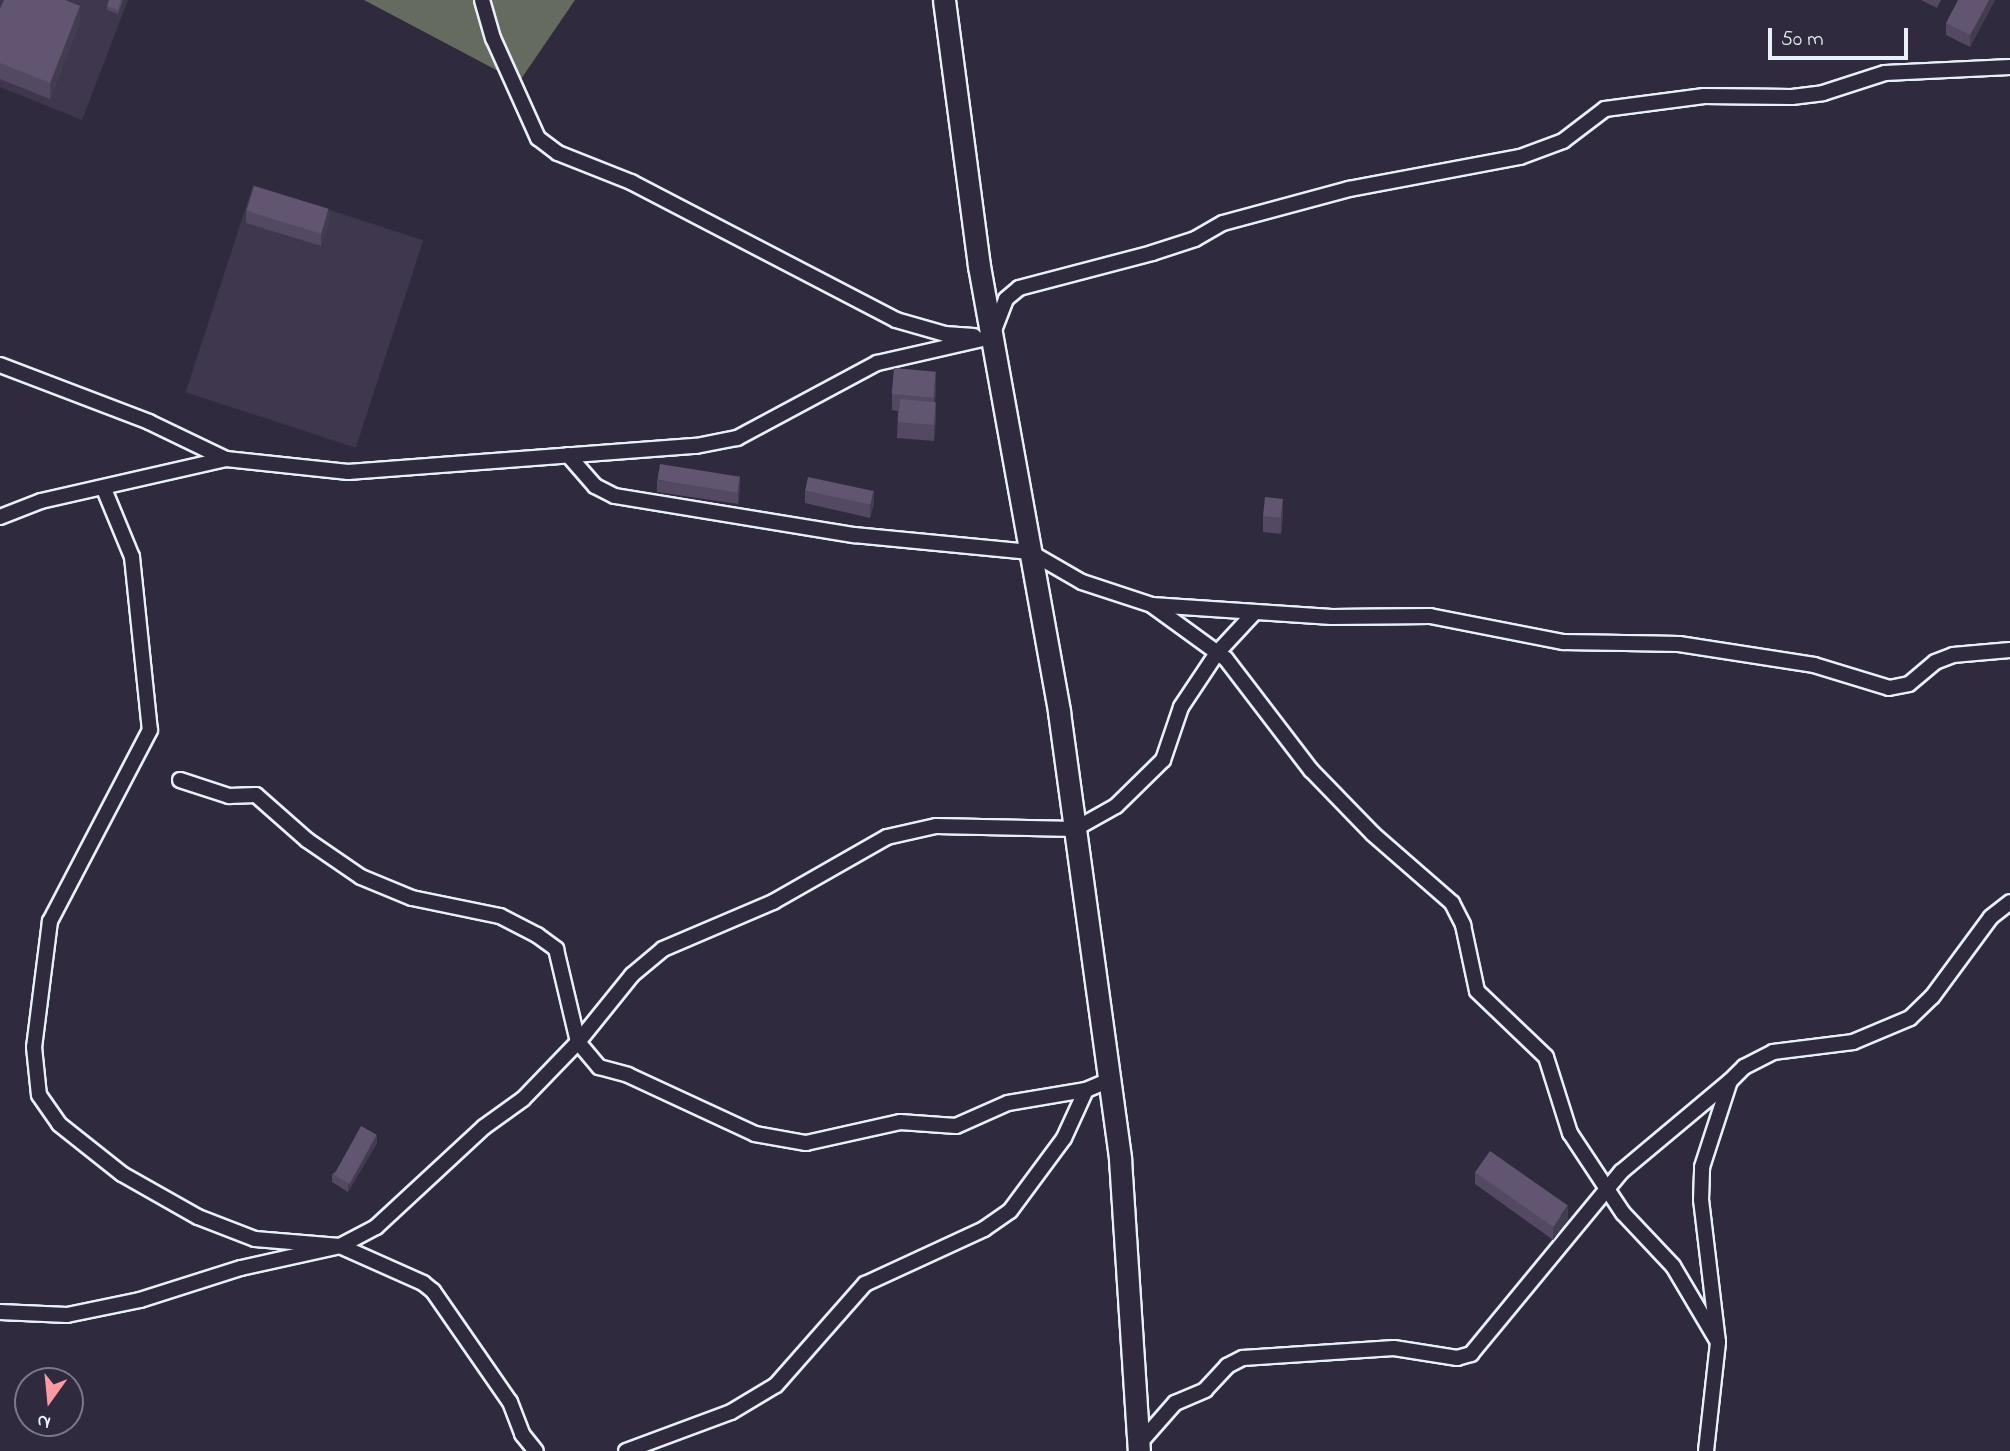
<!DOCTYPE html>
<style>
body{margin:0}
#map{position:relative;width:2010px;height:1451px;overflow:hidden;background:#2f2a3d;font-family:"Indie Flower",sans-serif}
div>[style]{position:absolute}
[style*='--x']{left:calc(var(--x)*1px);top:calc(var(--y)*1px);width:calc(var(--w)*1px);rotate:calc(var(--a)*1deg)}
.built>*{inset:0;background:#3e374d;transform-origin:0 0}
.green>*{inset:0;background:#656c5f}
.roads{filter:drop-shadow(2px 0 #e8f1f8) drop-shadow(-2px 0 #e8f1f8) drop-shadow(0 2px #e8f1f8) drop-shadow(0 -2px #e8f1f8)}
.street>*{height:14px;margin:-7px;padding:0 7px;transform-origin:7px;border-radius:7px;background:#2f2a3d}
.secondary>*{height:21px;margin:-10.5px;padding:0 10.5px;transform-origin:10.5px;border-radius:10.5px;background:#2f2a3d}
.wall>*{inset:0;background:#534962}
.shaded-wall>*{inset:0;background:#443c50}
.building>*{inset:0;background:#615572;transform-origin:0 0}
span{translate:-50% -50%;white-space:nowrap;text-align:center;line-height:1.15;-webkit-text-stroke:7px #2f2a3d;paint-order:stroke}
.north{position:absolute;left:14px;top:1367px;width:70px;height:70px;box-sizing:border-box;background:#2f2a3d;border:2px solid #797a88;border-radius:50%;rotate:195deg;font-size:19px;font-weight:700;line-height:28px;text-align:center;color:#e8f1f8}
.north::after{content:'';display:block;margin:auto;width:24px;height:32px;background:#ff9aa2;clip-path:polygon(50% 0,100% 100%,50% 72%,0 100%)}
.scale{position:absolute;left:1768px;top:28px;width:140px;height:32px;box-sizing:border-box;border:4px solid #e8f1f8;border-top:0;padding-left:9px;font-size:21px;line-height:24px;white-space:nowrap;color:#e8f1f8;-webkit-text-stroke:5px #2f2a3d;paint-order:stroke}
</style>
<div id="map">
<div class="built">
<div style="clip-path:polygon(0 0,128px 0,82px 120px,0 87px)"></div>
<div style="left:253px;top:185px;width:179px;height:218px;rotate:18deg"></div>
</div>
<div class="green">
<div style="clip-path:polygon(364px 0,575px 0,519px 82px)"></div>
</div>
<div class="roads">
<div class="street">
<div style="--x:482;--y:0;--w:40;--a:74"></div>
<div style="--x:493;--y:38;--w:110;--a:65.8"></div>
<div style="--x:538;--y:138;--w:25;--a:37"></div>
<div style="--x:558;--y:153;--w:79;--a:21.7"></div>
<div style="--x:631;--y:182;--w:299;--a:27.5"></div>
<div style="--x:896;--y:320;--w:51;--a:15.9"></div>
<div style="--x:945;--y:334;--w:29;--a:4"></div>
<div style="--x:993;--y:333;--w:36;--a:-69"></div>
<div style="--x:1006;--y:299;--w:17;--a:-40"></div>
<div style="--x:1019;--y:288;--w:138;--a:-14.7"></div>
<div style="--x:1152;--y:253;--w:45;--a:-18"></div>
<div style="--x:1195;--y:239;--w:32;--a:-30"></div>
<div style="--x:1223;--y:223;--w:131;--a:-15.1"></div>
<div style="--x:1349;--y:189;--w:174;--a:-10.6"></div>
<div style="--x:1520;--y:157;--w:46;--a:-20.4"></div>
<div style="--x:1563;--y:141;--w:53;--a:-37.3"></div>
<div style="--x:1605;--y:109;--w:100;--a:-7.5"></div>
<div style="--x:1704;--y:96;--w:88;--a:0.7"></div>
<div style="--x:1792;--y:97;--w:31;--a:-7"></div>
<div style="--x:1823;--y:93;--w:65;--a:-17.9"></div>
<div style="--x:1885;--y:73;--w:125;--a:-2.7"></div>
<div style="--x:0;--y:365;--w:160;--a:20.9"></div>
<div style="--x:149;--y:422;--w:85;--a:25.7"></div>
<div style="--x:568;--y:455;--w:41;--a:48.9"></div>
<div style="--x:595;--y:486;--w:22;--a:27"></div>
<div style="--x:615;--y:496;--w:242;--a:9.3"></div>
<div style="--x:854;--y:535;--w:177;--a:5.5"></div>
<div style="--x:1030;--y:552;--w:60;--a:30"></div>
<div style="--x:1082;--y:582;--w:74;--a:18.2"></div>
<div style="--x:1152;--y:605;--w:180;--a:3.8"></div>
<div style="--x:1332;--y:617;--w:98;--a:-0.6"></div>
<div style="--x:1430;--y:616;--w:136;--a:11.1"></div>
<div style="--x:1563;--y:642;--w:116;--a:1"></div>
<div style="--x:1679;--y:644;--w:137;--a:8.8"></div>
<div style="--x:1814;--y:665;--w:78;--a:17"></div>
<div style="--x:1889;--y:688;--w:20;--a:-11"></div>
<div style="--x:1909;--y:684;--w:34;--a:-40"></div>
<div style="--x:1935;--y:662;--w:19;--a:-21"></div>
<div style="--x:1953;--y:655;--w:57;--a:-5"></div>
<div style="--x:104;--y:489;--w:74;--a:67.6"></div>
<div style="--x:132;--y:557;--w:174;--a:84.1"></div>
<div style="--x:150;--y:730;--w:216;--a:117.6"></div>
<div style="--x:50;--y:921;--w:127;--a:97.2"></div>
<div style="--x:34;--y:1047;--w:48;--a:84.1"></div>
<div style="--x:39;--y:1095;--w:35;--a:55"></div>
<div style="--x:59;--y:1124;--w:80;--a:38.4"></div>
<div style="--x:122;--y:1174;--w:87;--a:29.5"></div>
<div style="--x:198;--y:1217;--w:61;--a:21.1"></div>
<div style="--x:255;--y:1239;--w:85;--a:4.7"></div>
<div style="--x:340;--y:1246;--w:91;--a:24"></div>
<div style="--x:423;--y:1283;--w:13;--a:39"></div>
<div style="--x:433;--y:1291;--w:135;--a:55.3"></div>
<div style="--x:510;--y:1402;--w:34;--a:69"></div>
<div style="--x:522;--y:1434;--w:22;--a:51"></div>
<div style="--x:0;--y:517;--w:44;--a:-21.3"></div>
<div style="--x:41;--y:501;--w:190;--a:-12.8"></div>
<div style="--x:226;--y:459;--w:123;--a:6.1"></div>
<div style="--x:348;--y:472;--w:349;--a:-4.3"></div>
<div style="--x:696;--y:446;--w:42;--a:-11"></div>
<div style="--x:737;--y:438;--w:159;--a:-28.2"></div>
<div style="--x:877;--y:363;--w:117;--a:-12.8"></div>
<div style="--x:1153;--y:606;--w:90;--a:36"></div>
<div style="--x:1226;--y:659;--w:140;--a:52.6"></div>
<div style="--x:1311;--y:770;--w:89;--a:45.9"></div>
<div style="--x:1373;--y:834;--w:105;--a:41.1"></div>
<div style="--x:1452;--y:903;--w:25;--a:63"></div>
<div style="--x:1463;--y:925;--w:67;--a:78"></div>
<div style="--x:1477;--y:991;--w:95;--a:43.7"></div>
<div style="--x:1546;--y:1057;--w:80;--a:72.5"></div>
<div style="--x:1570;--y:1133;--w:96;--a:56.5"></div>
<div style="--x:1623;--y:1213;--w:73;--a:46.7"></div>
<div style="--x:1673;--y:1266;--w:88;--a:59.4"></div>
<div style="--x:180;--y:780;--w:52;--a:18.1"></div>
<div style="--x:229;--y:796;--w:27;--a:-2"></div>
<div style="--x:256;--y:795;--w:68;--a:41.4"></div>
<div style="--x:307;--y:840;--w:65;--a:34.4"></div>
<div style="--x:361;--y:877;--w:55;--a:22.4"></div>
<div style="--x:412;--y:898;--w:90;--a:11.6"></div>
<div style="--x:500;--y:916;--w:42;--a:27.2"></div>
<div style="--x:537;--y:935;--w:24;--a:36"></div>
<div style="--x:556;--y:949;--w:96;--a:76.7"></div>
<div style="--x:578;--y:1042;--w:33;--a:50"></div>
<div style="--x:599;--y:1067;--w:30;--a:15"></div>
<div style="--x:628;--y:1075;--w:140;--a:24.9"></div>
<div style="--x:755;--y:1134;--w:52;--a:10"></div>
<div style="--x:806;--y:1143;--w:96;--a:-12.6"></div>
<div style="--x:900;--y:1122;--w:56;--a:4.1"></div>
<div style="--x:956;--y:1126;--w:57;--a:-23.9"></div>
<div style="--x:1008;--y:1103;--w:79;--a:-9.5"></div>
<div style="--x:0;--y:1312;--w:67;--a:2.6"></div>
<div style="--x:67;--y:1315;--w:75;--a:-11.6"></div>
<div style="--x:140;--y:1300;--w:106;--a:-17.6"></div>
<div style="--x:241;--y:1268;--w:101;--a:-12.5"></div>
<div style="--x:340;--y:1246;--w:41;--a:-27.8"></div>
<div style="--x:376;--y:1227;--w:147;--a:-42.8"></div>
<div style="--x:484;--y:1127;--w:48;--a:-35.7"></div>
<div style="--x:523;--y:1099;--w:79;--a:-46"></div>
<div style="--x:578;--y:1042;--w:86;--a:-51.1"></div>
<div style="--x:632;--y:975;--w:40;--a:-40"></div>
<div style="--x:663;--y:949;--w:120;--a:-23.1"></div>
<div style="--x:773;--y:902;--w:131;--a:-29.7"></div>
<div style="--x:887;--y:837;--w:50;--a:-12.7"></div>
<div style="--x:936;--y:826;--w:139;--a:1.2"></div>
<div style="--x:1075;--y:829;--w:47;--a:-29.3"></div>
<div style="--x:1116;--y:806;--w:66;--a:-44.4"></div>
<div style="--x:1163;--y:760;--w:56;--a:-71.2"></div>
<div style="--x:1181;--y:707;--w:65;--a:-56.3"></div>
<div style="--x:1217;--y:653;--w:56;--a:-47.2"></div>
<div style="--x:1139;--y:1444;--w:55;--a:-48.7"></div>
<div style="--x:1175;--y:1403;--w:33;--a:-23"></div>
<div style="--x:1205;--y:1390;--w:33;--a:-47"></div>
<div style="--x:1227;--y:1366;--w:18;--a:-27"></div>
<div style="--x:1243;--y:1358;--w:151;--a:-3.8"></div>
<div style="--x:1394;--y:1348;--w:64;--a:9"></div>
<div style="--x:1457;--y:1358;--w:15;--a:-16"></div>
<div style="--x:1471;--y:1354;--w:236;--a:-50.5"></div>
<div style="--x:1621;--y:1172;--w:142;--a:-39.9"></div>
<div style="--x:626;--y:1451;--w:112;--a:-20.4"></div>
<div style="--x:731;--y:1412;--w:52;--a:-31"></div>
<div style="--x:776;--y:1385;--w:135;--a:-48.6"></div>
<div style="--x:865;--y:1284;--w:131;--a:-24.8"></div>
<div style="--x:984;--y:1229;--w:32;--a:-35"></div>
<div style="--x:1010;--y:1211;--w:91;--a:-53.5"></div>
<div style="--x:1064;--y:1138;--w:53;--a:-65.4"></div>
<div style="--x:1086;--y:1090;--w:25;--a:-23"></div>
<div style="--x:1706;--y:1451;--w:110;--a:-83.7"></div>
<div style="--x:1718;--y:1342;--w:143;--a:-96.8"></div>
<div style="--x:1701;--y:1200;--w:33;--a:-88"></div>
<div style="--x:1702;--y:1167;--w:90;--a:-72"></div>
<div style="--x:1730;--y:1081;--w:20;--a:-45"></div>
<div style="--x:1744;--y:1067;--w:33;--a:-27"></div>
<div style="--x:1773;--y:1052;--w:81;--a:-7.1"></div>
<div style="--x:1853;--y:1042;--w:62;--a:-22.8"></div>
<div style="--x:1910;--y:1018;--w:30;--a:-44"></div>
<div style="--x:1932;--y:997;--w:99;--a:-53.6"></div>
<div style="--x:1991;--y:917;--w:24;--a:-38"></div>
</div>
<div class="secondary">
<div style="--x:944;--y:0;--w:268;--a:82.5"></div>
<div style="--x:979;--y:266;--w:453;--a:79.8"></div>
<div style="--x:1059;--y:712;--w:451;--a:82.2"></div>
<div style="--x:1120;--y:1159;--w:293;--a:86.3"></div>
</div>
</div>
<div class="wall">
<div style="clip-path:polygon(123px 0,118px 14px,107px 10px,107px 6px)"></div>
<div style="clip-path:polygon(1921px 0,1941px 0,1937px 8px)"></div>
<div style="clip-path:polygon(1995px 0,1970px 47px,1946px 35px,1946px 23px)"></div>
<div style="clip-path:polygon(0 9px,80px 22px,50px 99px,0 79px)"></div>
<div style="clip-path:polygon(246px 211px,329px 222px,321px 246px,246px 223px)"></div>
<div style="clip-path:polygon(936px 388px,935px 402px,936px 418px,934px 441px,897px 438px,898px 411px,892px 410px,892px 394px)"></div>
<div style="clip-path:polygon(657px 480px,740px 488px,738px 504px,657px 492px)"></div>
<div style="clip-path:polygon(805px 491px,874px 503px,870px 518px,805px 503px)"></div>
<div style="clip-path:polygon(1283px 515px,1281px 534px,1263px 532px,1263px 516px)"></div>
<div style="clip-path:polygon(377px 1143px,348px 1192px,332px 1182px,332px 1174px)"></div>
<div style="clip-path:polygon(1475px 1172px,1568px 1219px,1553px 1240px,1475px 1184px)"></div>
</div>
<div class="shaded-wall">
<div style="clip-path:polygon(1989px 0,1995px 0,1970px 47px,1970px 35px)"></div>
<div style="clip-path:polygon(80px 6px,80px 22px,50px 99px,50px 83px)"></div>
<div style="clip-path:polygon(329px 209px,329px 222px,321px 246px,321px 234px)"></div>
<div style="clip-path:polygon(936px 372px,936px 388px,934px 414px,934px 398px)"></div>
<div style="clip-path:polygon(936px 402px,936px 418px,934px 441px,934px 425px)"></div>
<div style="clip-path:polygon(740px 476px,740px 488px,738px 504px,738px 492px)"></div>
<div style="clip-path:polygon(874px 491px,874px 503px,870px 518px,870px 506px)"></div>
<div style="clip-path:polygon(1283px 499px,1283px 515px,1281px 534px,1281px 518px)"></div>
<div style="clip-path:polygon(377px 1135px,377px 1143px,348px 1192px,348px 1183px)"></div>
<div style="clip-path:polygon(1568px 1206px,1568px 1219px,1553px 1240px,1553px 1228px)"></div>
</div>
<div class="building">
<div style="clip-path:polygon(4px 0,65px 0,80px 6px,50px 83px,0 63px,0 9px)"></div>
<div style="clip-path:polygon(109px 0,121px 0,118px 10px,107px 6px)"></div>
<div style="clip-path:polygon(1958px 0,1989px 0,1970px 35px,1946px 23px)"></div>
<div style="left:254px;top:186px;width:78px;height:26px;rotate:17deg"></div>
<div style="left:894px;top:368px;width:42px;height:26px;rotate:5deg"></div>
<div style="left:900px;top:399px;width:36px;height:23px;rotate:5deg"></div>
<div style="left:660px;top:464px;width:81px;height:16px;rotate:9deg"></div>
<div style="left:808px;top:477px;width:67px;height:14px;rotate:12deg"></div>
<div style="left:1265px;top:497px;width:18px;height:19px;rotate:6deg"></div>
<div style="left:361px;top:1126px;width:18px;height:56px;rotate:29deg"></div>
<div style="left:1490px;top:1151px;width:95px;height:26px;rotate:35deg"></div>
</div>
<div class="north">N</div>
<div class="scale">50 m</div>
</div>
